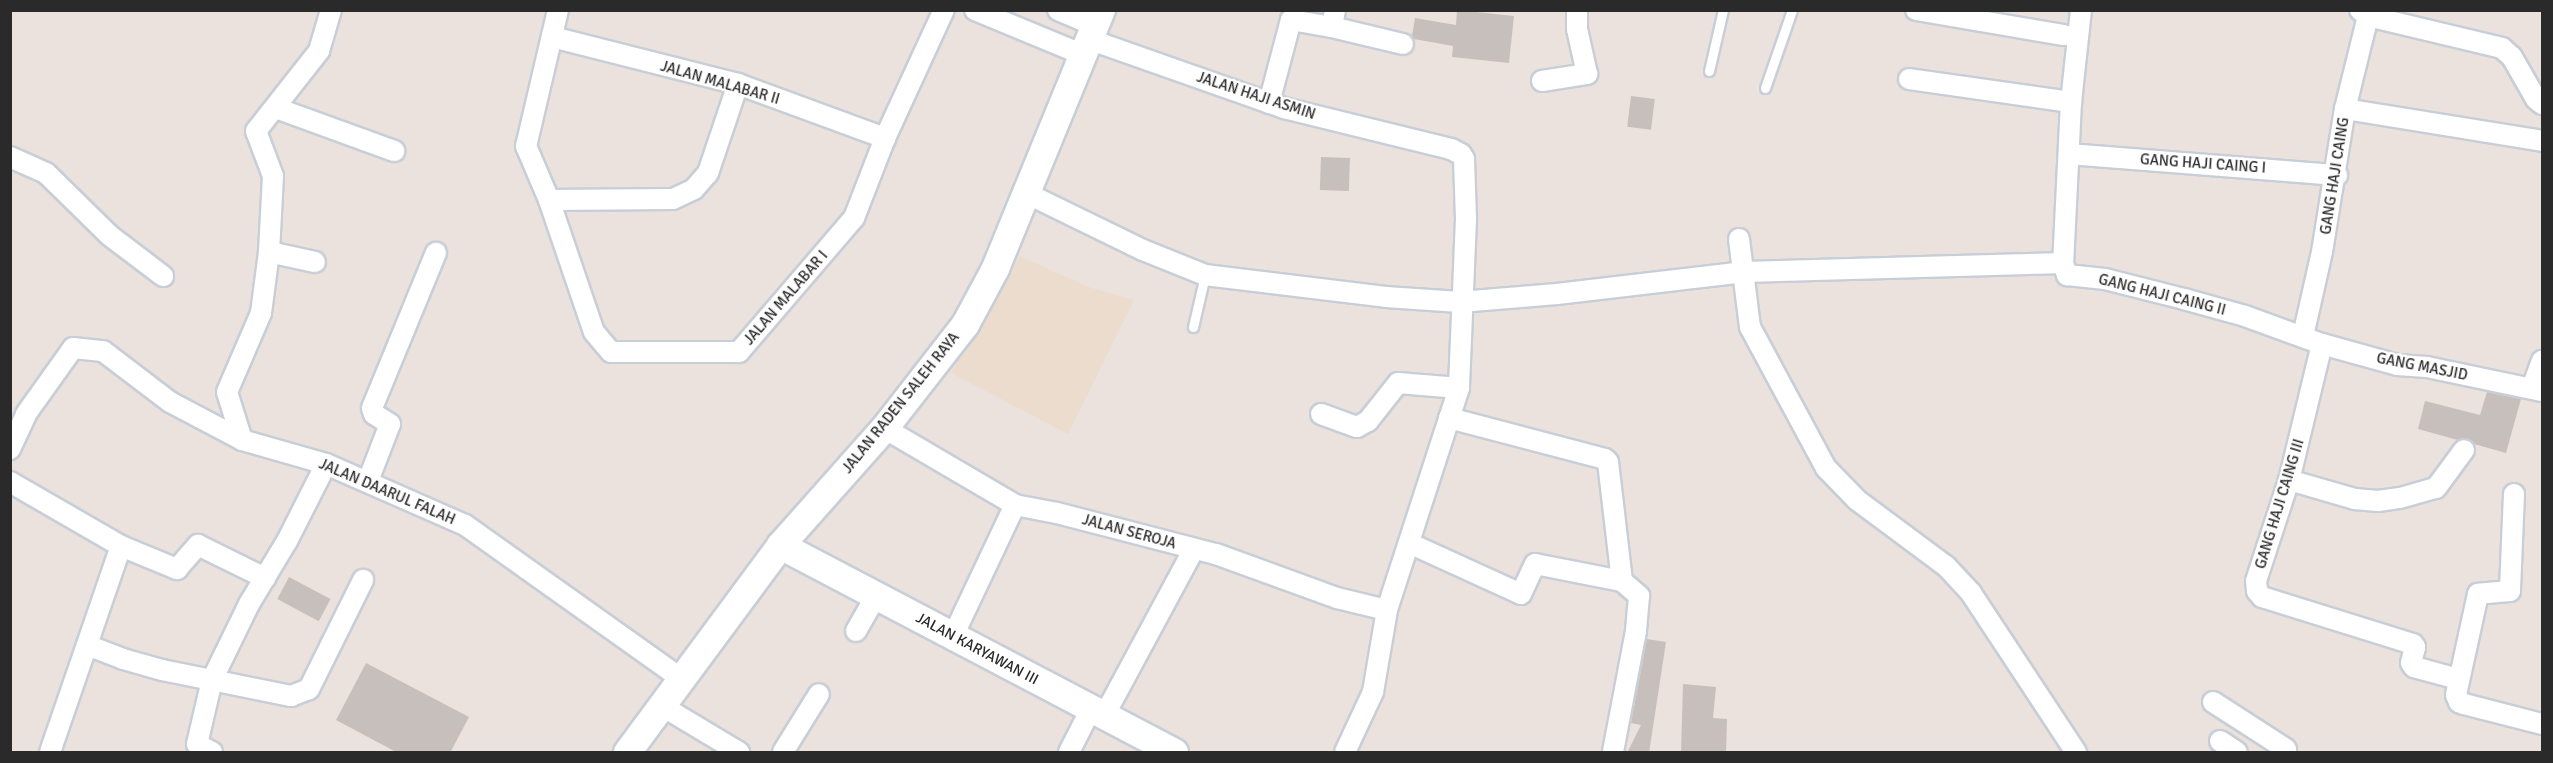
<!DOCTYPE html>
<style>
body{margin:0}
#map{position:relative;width:2553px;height:763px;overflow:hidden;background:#ebe2dd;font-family:Signika,sans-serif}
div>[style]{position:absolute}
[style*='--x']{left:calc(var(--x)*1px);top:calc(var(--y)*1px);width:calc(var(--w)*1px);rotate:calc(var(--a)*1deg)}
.education>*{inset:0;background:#ebdccd}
.building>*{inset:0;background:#c6bfbc;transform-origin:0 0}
.roads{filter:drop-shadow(2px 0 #c8ced7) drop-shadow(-2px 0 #c8ced7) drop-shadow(0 2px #c8ced7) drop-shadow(0 -2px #c8ced7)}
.lane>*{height:9px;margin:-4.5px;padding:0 4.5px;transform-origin:4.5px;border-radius:4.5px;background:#fff}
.street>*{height:20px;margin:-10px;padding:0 10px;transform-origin:10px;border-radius:10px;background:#fff}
.secondary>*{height:27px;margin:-13.5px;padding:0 13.5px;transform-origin:13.5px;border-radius:13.5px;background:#fff}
span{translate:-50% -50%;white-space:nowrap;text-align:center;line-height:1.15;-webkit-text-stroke:4.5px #fff;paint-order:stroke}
.street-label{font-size:15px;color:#2a2a2a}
.frame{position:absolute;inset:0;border:12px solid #2a2a2a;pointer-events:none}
</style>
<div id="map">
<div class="education">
<div style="clip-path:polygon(1020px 256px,1088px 287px,1134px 300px,1068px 434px,951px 373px)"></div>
</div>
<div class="building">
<div style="clip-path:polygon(1457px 10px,1514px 16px,1509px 63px,1452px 57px,1453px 46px,1414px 39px,1412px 36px,1415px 18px,1456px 25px)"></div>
<div style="left:1631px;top:96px;width:24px;height:31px;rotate:7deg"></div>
<div style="left:1321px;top:157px;width:29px;height:33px;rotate:2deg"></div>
<div style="clip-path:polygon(2487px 392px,2521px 399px,2506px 453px,2474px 444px,2466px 438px,2458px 440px,2418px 429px,2425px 401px,2480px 415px)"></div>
<div style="left:289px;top:577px;width:47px;height:25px;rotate:28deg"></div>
<div style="clip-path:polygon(1647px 639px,1666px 642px,1649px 753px,1627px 753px,1641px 725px,1631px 723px)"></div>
<div style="clip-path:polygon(366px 663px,469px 717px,450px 753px,398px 753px,336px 720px)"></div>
<div style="clip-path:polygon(1683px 684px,1716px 687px,1713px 718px,1727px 719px,1726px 753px,1681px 753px)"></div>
</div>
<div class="roads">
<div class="lane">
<div style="--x:1709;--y:71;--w:63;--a:-77.1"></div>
<div style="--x:1765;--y:88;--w:83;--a:-70.9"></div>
<div style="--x:1193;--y:327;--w:53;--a:-77"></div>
</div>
<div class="street">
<div style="--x:558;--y:10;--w:140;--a:103.2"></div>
<div style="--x:526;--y:146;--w:59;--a:66.9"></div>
<div style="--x:549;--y:200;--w:139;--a:71.2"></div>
<div style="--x:594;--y:332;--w:26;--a:50"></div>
<div style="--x:611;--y:352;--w:128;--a:0"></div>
<div style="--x:739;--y:352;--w:177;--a:-49.4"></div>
<div style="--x:854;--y:218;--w:86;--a:-68.8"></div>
<div style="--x:885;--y:138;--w:141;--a:-65.3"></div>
<div style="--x:975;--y:10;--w:115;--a:22.5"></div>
<div style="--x:1058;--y:10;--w:39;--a:23"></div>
<div style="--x:1916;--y:10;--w:150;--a:9.6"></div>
<div style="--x:2081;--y:10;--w:93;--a:96.2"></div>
<div style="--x:2071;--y:102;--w:161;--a:92.8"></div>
<div style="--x:2063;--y:263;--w:13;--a:72"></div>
<div style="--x:2067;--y:275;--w:38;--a:6"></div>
<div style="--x:2105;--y:279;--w:81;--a:14.2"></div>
<div style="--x:2184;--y:299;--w:63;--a:15.6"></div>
<div style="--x:2245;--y:316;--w:82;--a:20"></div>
<div style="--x:2322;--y:344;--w:78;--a:15.6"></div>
<div style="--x:2397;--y:365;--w:30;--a:4"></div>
<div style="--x:2427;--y:367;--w:117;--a:11.8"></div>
<div style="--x:2360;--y:10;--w:10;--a:37"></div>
<div style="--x:2368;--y:16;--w:138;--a:13.4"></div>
<div style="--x:2502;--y:48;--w:13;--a:42"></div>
<div style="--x:2512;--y:57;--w:48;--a:60.3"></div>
<div style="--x:2536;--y:99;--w:8;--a:40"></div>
<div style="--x:1332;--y:27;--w:73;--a:13.5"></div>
<div style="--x:552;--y:37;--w:192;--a:14.2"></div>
<div style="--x:738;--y:84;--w:157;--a:20.2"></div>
<div style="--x:1088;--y:39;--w:208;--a:19.4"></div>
<div style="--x:1284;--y:108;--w:172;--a:13.8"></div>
<div style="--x:1451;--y:149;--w:11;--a:27"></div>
<div style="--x:1461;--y:154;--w:6;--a:59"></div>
<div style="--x:1464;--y:159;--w:60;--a:88.1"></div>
<div style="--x:1466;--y:219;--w:169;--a:92.4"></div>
<div style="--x:1459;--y:388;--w:233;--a:108"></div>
<div style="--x:1387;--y:610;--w:83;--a:99.7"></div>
<div style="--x:1373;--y:692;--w:66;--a:115"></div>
<div style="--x:1909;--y:79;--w:164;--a:8.1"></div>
<div style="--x:1542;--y:81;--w:46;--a:-8.8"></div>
<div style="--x:1587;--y:74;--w:46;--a:-102.5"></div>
<div style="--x:1577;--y:29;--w:19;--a:-90"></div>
<div style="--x:1269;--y:103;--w:86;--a:-75.2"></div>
<div style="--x:1291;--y:20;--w:42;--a:9.7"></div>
<div style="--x:1332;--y:27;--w:17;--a:-80"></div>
<div style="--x:276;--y:108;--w:126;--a:20"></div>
<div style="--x:2345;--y:109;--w:200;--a:9.2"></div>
<div style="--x:2069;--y:154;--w:269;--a:4.5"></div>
<div style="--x:10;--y:157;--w:39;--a:24"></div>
<div style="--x:46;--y:173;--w:88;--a:44.5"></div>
<div style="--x:109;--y:235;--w:68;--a:37.2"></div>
<div style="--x:1026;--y:193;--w:130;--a:26"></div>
<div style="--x:1143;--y:250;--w:67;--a:22"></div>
<div style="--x:1205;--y:275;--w:182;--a:6.9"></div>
<div style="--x:1386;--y:297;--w:74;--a:3.9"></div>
<div style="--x:1460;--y:302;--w:97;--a:-4.7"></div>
<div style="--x:1557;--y:294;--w:189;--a:-6.7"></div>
<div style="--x:1745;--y:272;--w:318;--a:-1.6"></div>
<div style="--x:549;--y:200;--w:124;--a:-0.5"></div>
<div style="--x:673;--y:199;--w:23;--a:-25"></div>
<div style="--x:694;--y:189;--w:21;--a:-49"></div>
<div style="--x:708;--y:173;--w:94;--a:-71.4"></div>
<div style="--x:1739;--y:239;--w:89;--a:82.9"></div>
<div style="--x:1750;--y:327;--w:160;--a:61.7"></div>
<div style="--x:1826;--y:468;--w:45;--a:45.9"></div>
<div style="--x:1857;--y:500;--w:111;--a:36.6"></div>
<div style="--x:1946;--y:566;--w:37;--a:47"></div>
<div style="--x:1971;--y:593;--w:191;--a:56.6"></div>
<div style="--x:269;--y:252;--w:47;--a:12.3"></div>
<div style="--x:2303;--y:336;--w:86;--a:-77.3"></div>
<div style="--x:2322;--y:252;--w:145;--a:-80.9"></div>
<div style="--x:2345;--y:109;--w:96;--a:-76.1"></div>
<div style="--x:2322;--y:344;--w:140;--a:103.6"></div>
<div style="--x:2289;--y:480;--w:106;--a:108.1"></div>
<div style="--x:2256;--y:581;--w:10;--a:84"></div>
<div style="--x:2257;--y:591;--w:8;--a:50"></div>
<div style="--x:2262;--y:597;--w:158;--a:17.3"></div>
<div style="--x:2413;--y:644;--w:4;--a:56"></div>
<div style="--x:2415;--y:647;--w:16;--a:104"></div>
<div style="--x:2411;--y:663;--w:5;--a:53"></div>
<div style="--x:2414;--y:667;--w:46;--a:15.3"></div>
<div style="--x:2532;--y:388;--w:29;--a:-70"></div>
<div style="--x:1321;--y:414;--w:38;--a:20"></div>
<div style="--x:1357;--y:427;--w:13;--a:-29"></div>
<div style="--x:1368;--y:421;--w:48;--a:-51.7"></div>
<div style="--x:1398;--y:383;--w:61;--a:4.7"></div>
<div style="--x:1449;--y:418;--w:161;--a:14.7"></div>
<div style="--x:1605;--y:459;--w:4;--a:45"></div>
<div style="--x:1608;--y:462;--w:120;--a:83.3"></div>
<div style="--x:1622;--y:581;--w:23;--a:41"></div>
<div style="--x:1639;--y:596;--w:35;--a:95"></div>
<div style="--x:1636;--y:631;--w:123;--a:100.8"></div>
<div style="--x:884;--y:428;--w:152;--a:30.4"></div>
<div style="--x:1015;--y:505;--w:43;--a:10.8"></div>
<div style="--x:1057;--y:513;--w:164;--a:14.5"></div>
<div style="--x:1216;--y:554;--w:129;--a:20"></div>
<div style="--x:1337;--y:598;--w:51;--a:13.5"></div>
<div style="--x:242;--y:440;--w:50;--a:-107.4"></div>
<div style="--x:227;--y:392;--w:86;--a:-66.7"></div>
<div style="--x:261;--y:313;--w:62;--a:-82.5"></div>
<div style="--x:269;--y:252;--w:76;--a:-87"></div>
<div style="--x:273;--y:176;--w:48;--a:-110.7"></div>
<div style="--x:256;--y:131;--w:102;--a:-51.8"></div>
<div style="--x:319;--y:51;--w:43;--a:-73.7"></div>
<div style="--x:10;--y:449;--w:38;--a:-65"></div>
<div style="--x:26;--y:414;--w:81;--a:-54.5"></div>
<div style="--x:73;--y:348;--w:30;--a:6"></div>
<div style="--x:103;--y:351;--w:84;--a:37.3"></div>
<div style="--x:170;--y:402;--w:81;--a:27.8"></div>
<div style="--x:242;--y:440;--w:87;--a:15.9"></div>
<div style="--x:326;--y:464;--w:152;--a:23.7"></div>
<div style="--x:465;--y:525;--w:266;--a:35.4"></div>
<div style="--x:2289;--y:480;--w:69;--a:16.1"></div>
<div style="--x:2355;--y:499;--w:23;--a:5"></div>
<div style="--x:2378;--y:501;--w:22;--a:-8"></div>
<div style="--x:2400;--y:498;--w:37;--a:-16"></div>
<div style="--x:2436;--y:488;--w:47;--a:-53.6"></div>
<div style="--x:368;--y:481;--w:61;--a:-68.9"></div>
<div style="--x:390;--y:424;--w:19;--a:-148"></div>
<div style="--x:374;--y:414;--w:6;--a:-108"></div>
<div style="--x:372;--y:408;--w:168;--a:-67.6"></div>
<div style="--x:10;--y:482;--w:128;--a:30"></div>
<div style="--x:121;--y:546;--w:61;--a:22.3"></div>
<div style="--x:177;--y:569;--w:32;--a:-49"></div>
<div style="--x:198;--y:545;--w:75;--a:26.2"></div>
<div style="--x:2514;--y:494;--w:97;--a:92.4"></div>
<div style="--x:2510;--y:591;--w:32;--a:175"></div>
<div style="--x:2478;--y:594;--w:103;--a:102.3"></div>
<div style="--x:2456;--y:695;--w:8;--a:67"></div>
<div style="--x:2459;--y:702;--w:5;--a:22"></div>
<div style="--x:2464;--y:704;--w:81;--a:14.4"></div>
<div style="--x:1409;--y:543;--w:123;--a:24.5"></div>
<div style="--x:1521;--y:594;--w:33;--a:-65"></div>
<div style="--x:1535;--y:564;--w:89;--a:11.1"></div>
<div style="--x:856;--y:631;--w:40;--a:-60.3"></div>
<div style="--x:953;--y:636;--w:145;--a:-64.7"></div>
<div style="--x:87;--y:645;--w:39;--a:21"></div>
<div style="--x:123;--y:659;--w:41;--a:15.8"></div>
<div style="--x:162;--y:670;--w:132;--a:11.4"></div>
<div style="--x:291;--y:696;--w:19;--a:-21"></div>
<div style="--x:309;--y:689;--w:122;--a:-63.6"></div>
<div style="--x:2213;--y:702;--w:87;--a:32.8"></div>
<div style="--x:662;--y:706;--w:90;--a:30.9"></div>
<div style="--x:1104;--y:716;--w:190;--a:-61.7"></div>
<div style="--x:2220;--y:741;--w:20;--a:33"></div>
<div style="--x:50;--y:752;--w:218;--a:-71"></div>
<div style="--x:212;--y:752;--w:17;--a:-152"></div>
<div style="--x:197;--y:744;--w:66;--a:-76.8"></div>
<div style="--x:212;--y:680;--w:85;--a:-64"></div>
<div style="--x:249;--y:604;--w:74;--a:-58.9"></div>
<div style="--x:287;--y:541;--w:86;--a:-63.1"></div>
<div style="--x:783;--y:752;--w:68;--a:-58.2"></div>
<div style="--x:1069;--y:752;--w:48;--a:-62.9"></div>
</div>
<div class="secondary">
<div style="--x:780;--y:545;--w:445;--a:27.7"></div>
<div style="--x:627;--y:752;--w:257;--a:-53.5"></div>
<div style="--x:780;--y:545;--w:157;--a:-48.4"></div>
<div style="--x:884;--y:428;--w:132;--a:-52.1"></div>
<div style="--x:965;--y:324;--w:64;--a:-61.8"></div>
<div style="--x:995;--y:268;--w:279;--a:-67.7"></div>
</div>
</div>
<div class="street-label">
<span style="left:720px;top:83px;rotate:16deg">JALAN MALABAR II</span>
<span style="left:1256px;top:96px;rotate:18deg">JALAN HAJI ASMIN</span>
<span style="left:2203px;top:164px;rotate:4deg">GANG HAJI CAING I</span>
<span style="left:2335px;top:176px;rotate:-81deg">GANG HAJI CAING</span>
<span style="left:2162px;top:295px;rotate:14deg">GANG HAJI CAING II</span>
<span style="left:786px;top:298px;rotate:-49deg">JALAN MALABAR I</span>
<span style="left:2422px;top:367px;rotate:11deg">GANG MASJID</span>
<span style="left:901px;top:403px;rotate:-51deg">JALAN RADEN SALEH RAYA</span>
<span style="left:387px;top:492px;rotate:23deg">JALAN DAARUL FALAH</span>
<span style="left:2280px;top:504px;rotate:-73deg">GANG HAJI CAING III</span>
<span style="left:1129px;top:532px;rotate:15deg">JALAN SEROJA</span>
<span style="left:977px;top:649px;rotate:28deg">JALAN KARYAWAN III</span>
</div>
<div class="frame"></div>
</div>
